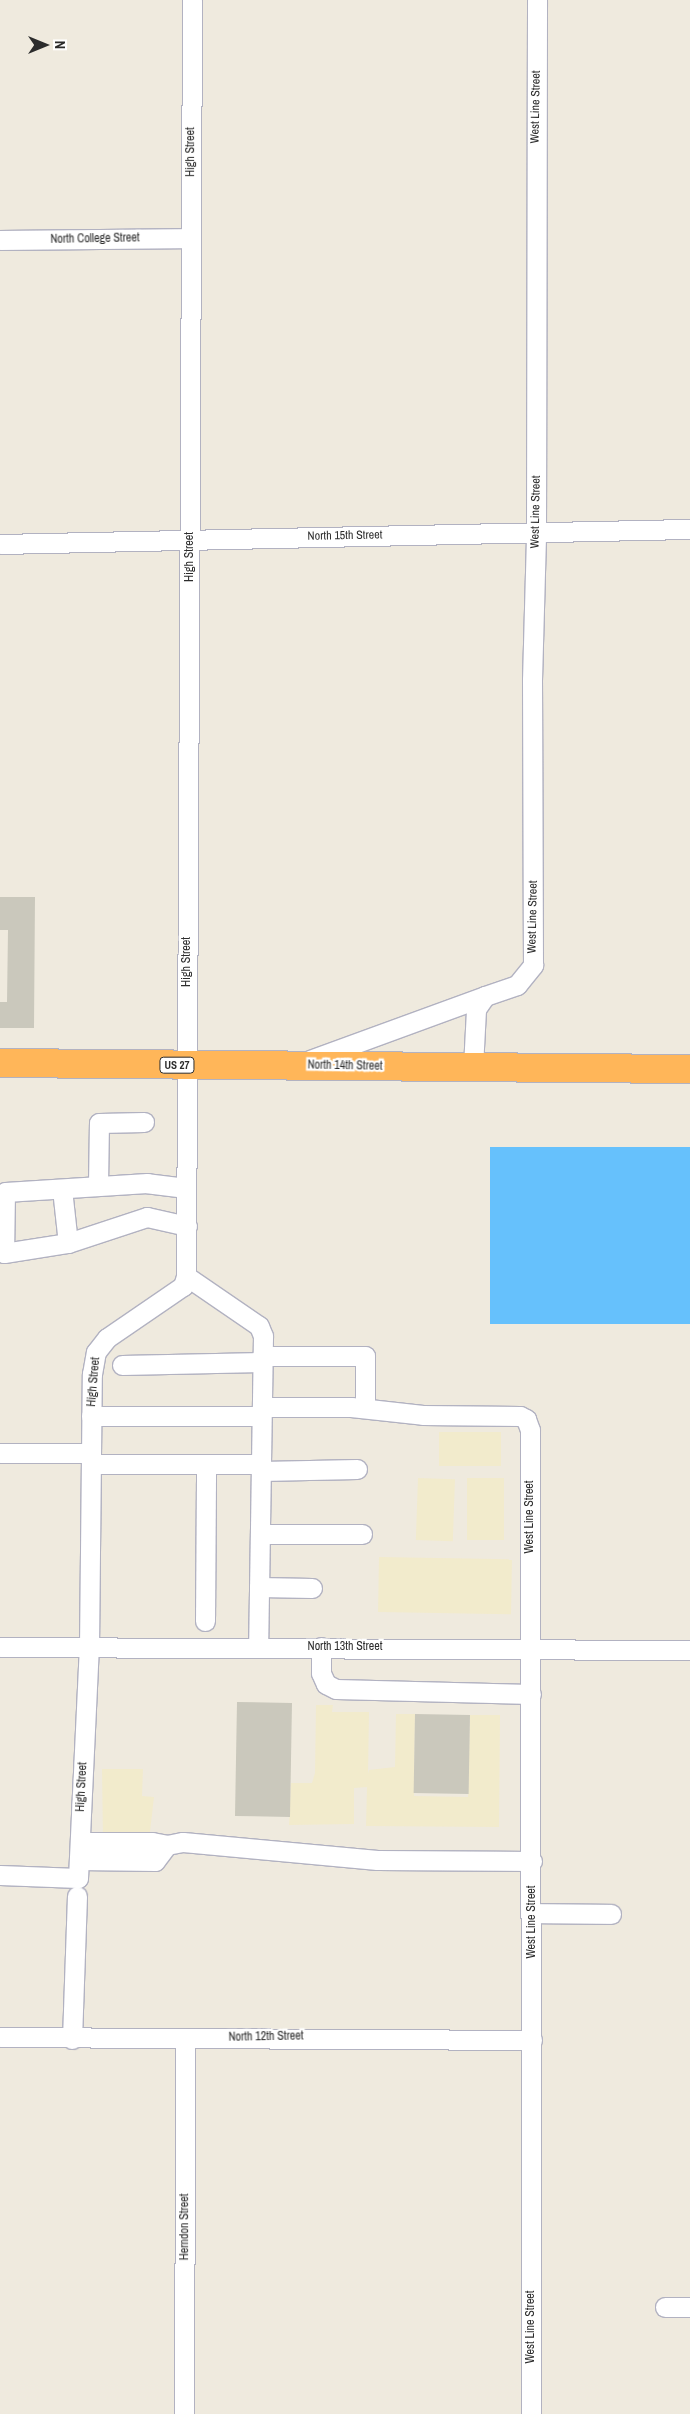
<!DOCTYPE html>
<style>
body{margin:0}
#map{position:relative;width:690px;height:2414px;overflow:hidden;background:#efeade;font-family:"Archivo Narrow",sans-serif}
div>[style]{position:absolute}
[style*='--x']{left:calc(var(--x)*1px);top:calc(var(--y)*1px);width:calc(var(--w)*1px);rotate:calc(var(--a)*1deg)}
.education>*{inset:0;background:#f2ebcc;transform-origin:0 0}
.water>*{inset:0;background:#66c1fc;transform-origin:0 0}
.building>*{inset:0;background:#cac8bc;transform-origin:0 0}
.roads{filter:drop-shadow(1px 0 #b2b2c1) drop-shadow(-1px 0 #b2b2c1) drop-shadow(0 1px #b2b2c1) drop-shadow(0 -1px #b2b2c1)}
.minor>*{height:19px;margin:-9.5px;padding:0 9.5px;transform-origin:9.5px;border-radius:9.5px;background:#fff}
.highway>*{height:28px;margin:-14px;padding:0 14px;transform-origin:14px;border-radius:14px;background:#ffb659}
span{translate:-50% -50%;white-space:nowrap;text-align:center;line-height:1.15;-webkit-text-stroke:4.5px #fff;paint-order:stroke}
.shield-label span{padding:1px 4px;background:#fff;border:1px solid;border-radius:4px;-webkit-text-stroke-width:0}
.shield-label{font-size:11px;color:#2c2c2c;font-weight:700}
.street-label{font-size:12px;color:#2c2c2c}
.north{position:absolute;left:20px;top:20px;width:50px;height:50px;-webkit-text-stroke:4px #fff;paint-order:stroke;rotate:90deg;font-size:14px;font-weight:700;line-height:20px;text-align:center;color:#2c2c2c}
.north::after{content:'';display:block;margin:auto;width:18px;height:22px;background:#2c2c2c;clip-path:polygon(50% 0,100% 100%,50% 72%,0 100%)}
</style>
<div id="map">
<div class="education">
<div style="left:439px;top:1432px;width:62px;height:34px"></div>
<div style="left:418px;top:1478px;width:37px;height:62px;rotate:2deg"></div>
<div style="left:467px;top:1478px;width:37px;height:62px"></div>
<div style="left:379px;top:1557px;width:133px;height:55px;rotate:1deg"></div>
<div style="clip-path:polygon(316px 1705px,333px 1705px,332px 1712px,369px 1712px,368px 1774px,369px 1770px,395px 1767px,396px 1714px,415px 1714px,414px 1796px,468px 1797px,470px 1715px,500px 1715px,499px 1827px,366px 1826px,367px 1787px,354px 1788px,354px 1824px,289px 1825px,291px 1783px,312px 1783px,315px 1773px)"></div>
<div style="clip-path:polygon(102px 1769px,143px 1769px,142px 1796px,154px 1797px,149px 1840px,103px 1842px)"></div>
</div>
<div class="water">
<div style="left:690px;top:1147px;width:177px;height:200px;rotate:90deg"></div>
</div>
<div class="building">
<div style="clip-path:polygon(0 897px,35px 897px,34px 1028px,0 1028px,0 1002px,7px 1002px,8px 930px,0 930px)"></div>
<div style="left:237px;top:1702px;width:55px;height:114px;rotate:1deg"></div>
<div style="left:415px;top:1714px;width:55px;height:79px;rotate:1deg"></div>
</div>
<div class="roads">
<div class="minor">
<div style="--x:0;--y:240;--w:191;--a:-0.6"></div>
<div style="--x:0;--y:544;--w:690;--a:-1.25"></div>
<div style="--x:310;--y:1060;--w:186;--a:-20.1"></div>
<div style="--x:473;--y:1067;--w:58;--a:-87"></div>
<div style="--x:476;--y:1009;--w:16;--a:-55"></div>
<div style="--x:485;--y:996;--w:34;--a:-19"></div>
<div style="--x:517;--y:985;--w:26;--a:-51"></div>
<div style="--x:533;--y:965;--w:285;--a:-90.2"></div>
<div style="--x:532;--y:680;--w:147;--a:-88.4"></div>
<div style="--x:536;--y:533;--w:533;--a:-89.89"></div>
<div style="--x:98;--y:1185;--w:62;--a:-89.1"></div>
<div style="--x:99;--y:1123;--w:45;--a:-1.3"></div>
<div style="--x:186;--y:1188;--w:39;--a:-173"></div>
<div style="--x:147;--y:1183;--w:142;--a:176.4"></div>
<div style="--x:5;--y:1192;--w:61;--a:90.9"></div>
<div style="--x:4;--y:1253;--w:65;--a:-8.9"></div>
<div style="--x:68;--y:1243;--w:83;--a:-18.2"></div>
<div style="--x:147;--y:1217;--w:41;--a:12.7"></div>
<div style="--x:62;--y:1189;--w:54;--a:83.7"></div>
<div style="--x:186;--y:1276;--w:88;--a:34.4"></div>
<div style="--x:259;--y:1326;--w:11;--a:68"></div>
<div style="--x:263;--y:1336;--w:311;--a:90.9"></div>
<div style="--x:262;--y:1356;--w:103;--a:0"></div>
<div style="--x:365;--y:1356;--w:52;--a:90"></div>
<div style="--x:122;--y:1365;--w:140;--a:-1.2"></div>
<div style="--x:262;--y:1407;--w:89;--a:0"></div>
<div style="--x:351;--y:1407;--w:72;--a:6.3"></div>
<div style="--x:423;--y:1415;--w:97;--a:0.6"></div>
<div style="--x:520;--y:1416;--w:7;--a:27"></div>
<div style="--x:526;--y:1419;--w:12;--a:70"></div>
<div style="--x:530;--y:1430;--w:984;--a:89.94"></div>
<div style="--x:91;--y:1416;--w:170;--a:0"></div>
<div style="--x:0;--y:1453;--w:91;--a:0"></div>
<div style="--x:91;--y:1464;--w:170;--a:0"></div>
<div style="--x:261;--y:1471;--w:96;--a:-1.2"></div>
<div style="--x:260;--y:1534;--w:102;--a:0"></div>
<div style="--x:259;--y:1587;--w:53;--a:1.1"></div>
<div style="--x:205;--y:1621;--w:157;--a:-89.6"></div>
<div style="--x:0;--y:1647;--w:690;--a:0.25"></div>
<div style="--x:321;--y:1647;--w:26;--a:90"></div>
<div style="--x:321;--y:1673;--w:12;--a:66"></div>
<div style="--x:326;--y:1684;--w:11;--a:27"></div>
<div style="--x:336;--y:1689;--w:195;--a:1.5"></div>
<div style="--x:80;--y:1842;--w:72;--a:0"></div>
<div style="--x:152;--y:1842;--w:15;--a:11"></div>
<div style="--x:167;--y:1845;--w:16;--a:-11"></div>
<div style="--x:183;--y:1842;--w:195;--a:5.3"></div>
<div style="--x:377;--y:1860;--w:155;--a:0.4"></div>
<div style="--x:79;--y:1860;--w:76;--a:0.8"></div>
<div style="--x:155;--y:1861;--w:20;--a:-53"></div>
<div style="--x:0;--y:1875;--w:78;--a:2.2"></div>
<div style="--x:78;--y:1878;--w:231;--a:-87.3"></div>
<div style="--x:89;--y:1647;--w:273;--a:-89.4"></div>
<div style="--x:92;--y:1374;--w:22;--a:-80"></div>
<div style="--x:96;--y:1352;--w:18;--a:-52"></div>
<div style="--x:107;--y:1338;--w:92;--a:-34.4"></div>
<div style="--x:183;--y:1286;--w:10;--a:-73"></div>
<div style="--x:186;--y:1276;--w:1276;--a:-89.73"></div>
<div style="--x:532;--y:1913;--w:79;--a:0.7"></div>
<div style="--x:0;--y:2037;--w:532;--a:0.32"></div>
<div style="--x:72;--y:2039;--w:143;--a:-88"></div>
<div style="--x:665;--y:2307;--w:25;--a:0"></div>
<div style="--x:184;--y:2414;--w:375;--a:-89.8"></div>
</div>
<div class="highway">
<div style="--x:0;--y:1063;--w:690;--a:0.5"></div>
</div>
</div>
<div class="shield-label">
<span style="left:177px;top:1065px">US 27</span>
</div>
<div class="street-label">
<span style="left:536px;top:107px;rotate:-89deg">West Line Street</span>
<span style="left:191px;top:152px;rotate:-90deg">High Street</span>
<span style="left:95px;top:239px;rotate:-1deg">North College Street</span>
<span style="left:536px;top:512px;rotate:-89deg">West Line Street</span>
<span style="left:345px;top:536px;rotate:-1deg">North 15th Street</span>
<span style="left:190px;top:557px;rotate:-90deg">High Street</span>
<span style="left:533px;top:917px;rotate:-89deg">West Line Street</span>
<span style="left:187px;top:962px;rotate:-90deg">High Street</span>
<span style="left:345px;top:1066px;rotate:1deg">North 14th Street</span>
<span style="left:94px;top:1382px;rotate:-85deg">High Street</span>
<span style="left:530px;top:1517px;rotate:-90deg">West Line Street</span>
<span style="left:345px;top:1647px">North 13th Street</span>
<span style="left:82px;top:1787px;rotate:-87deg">High Street</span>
<span style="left:532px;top:1922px;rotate:-90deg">West Line Street</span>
<span style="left:266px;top:2037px;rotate:-1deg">North 12th Street</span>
<span style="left:185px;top:2227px;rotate:-90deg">Herndon Street</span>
<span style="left:531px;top:2327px;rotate:-90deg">West Line Street</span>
</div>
<div class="north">N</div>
</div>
